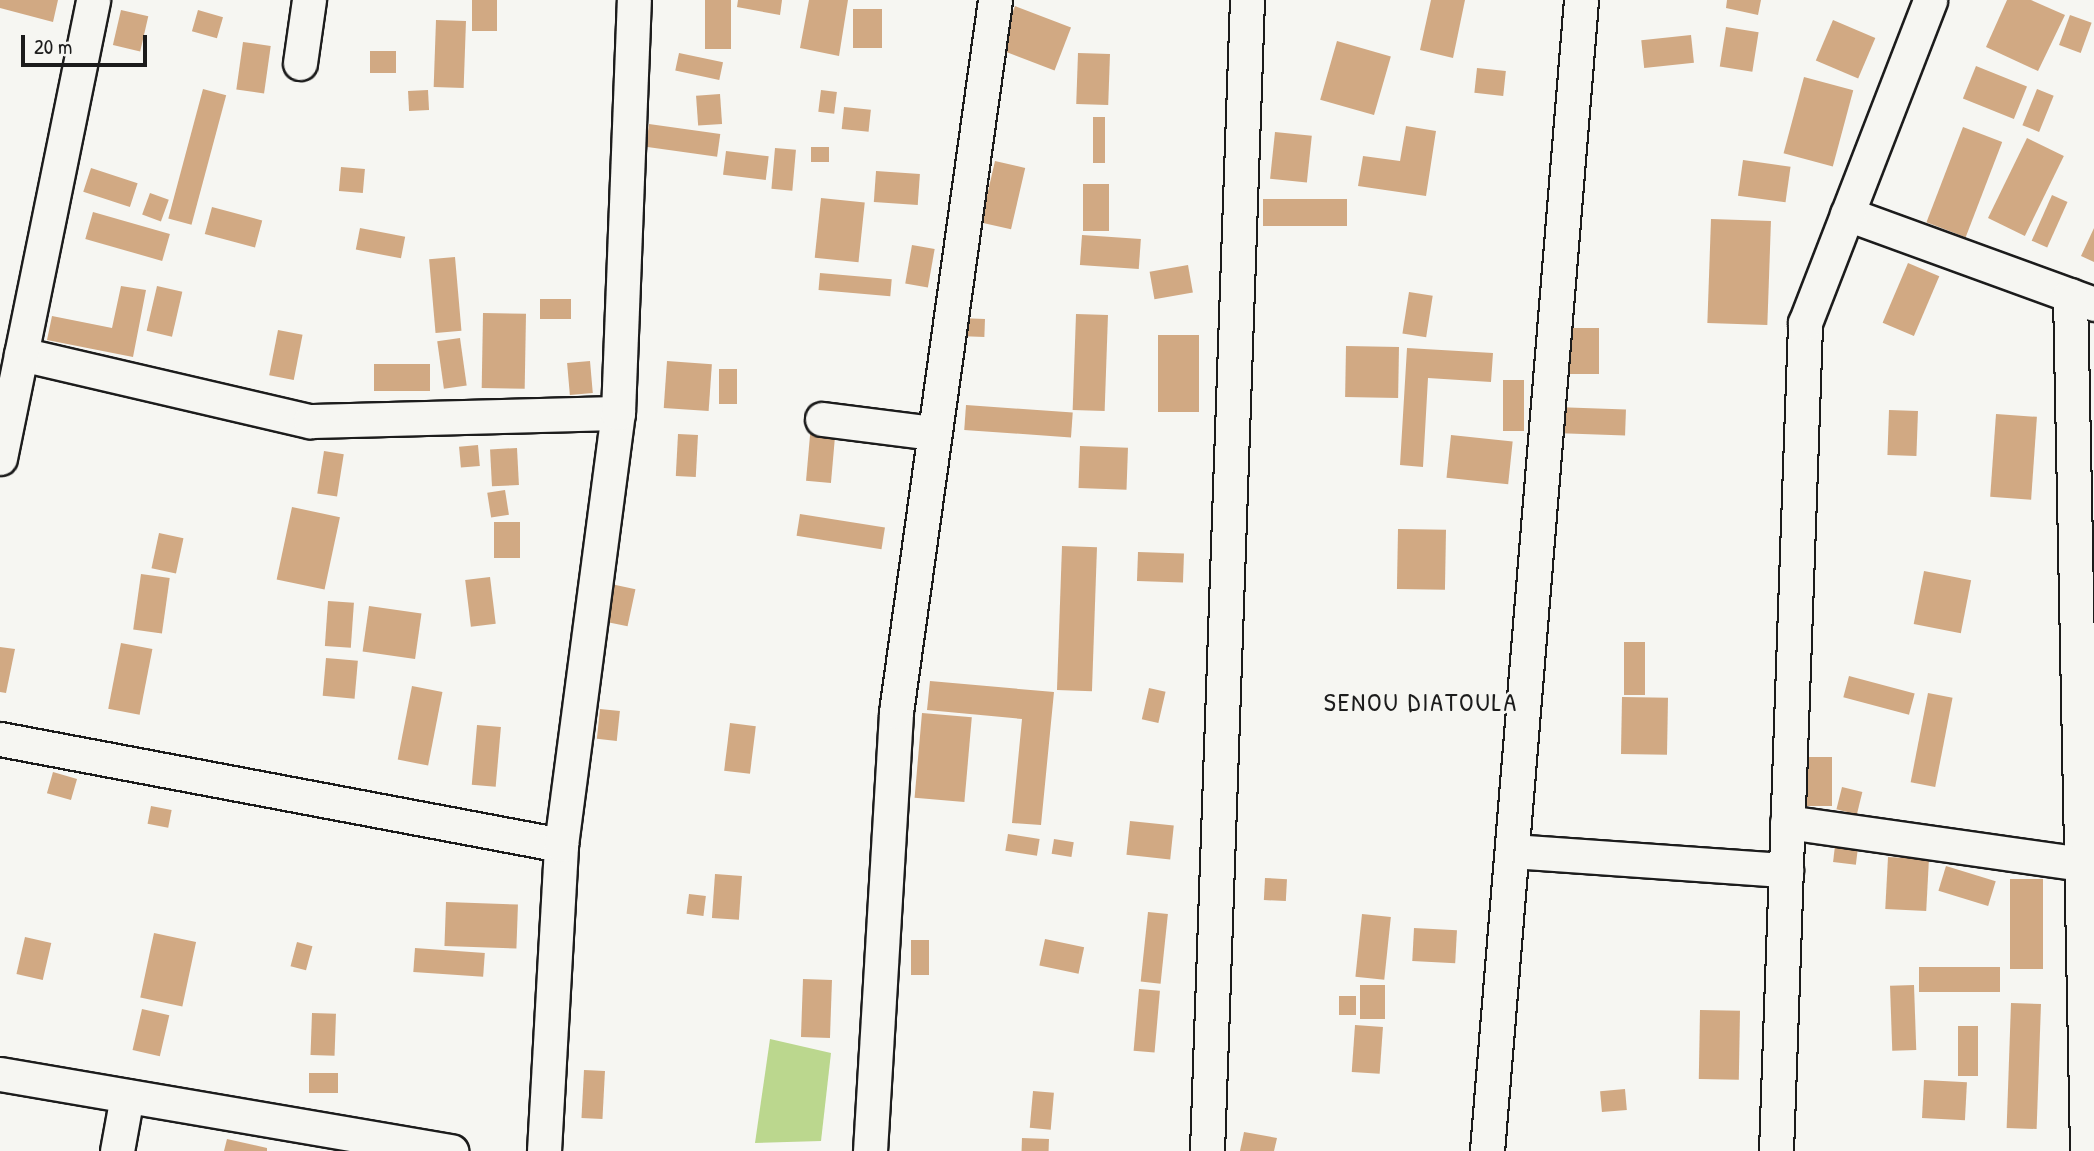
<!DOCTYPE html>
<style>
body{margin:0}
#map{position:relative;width:2094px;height:1151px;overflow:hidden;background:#f6f6f2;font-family:"Patrick Hand",sans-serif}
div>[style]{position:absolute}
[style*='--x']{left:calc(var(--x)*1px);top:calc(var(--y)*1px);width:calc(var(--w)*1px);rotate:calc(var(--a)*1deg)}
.green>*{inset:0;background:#bbd78e}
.building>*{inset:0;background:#d1a983;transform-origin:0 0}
.roads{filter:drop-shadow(2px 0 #1c1c1c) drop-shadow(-2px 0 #1c1c1c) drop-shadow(0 2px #1c1c1c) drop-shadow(0 -2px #1c1c1c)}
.street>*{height:33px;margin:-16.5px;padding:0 16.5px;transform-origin:16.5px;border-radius:16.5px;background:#f6f6f2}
span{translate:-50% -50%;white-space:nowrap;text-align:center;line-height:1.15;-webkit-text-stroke:5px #f6f6f2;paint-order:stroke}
.quarter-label{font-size:26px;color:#1c1c1c;letter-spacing:2px}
.scale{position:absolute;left:21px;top:35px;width:126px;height:32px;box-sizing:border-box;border:4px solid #1c1c1c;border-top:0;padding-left:9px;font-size:21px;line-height:24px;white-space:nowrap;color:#1c1c1c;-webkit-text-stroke:5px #f6f6f2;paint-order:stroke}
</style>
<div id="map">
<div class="green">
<div style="clip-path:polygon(770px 1039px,831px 1053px,821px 1141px,755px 1143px)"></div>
</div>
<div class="building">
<div style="clip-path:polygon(0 0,58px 0,53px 22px,0 8px)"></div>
<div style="left:472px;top:0;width:25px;height:31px"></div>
<div style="left:705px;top:0;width:26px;height:49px"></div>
<div style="clip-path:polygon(738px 0,782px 0,780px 15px,737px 7px)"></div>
<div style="clip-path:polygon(809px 0,848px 0,839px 56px,800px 48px)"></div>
<div style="clip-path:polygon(1431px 0,1465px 0,1453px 58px,1420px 50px)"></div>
<div style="clip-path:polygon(1727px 0,1761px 0,1758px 15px,1726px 8px)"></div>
<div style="clip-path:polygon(2007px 0,2031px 0,2065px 15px,2038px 71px,1986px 47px)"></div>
<div style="left:1015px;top:6px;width:60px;height:46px;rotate:21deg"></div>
<div style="left:853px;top:9px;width:29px;height:39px"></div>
<div style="left:121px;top:10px;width:28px;height:36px;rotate:13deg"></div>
<div style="left:198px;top:10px;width:26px;height:22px;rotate:16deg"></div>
<div style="left:2070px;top:15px;width:23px;height:32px;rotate:20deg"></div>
<div style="left:436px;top:20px;width:30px;height:67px;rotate:2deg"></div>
<div style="left:1833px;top:20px;width:46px;height:44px;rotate:23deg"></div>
<div style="left:1726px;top:27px;width:33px;height:40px;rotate:9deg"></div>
<div style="left:1691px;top:35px;width:28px;height:50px;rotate:84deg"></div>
<div style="left:1337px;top:41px;width:56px;height:61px;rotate:16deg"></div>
<div style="left:243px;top:42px;width:28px;height:48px;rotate:8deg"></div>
<div style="left:396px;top:51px;width:22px;height:26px;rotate:90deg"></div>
<div style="left:679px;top:53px;width:45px;height:18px;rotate:12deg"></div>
<div style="left:1078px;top:53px;width:32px;height:51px;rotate:2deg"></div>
<div style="left:1976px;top:66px;width:55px;height:35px;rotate:22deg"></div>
<div style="left:1477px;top:68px;width:29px;height:25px;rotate:6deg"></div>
<div style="left:1804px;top:77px;width:51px;height:79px;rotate:15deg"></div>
<div style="left:203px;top:89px;width:24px;height:134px;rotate:15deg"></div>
<div style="left:2037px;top:89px;width:18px;height:39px;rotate:22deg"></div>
<div style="left:428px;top:90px;width:20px;height:20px;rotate:87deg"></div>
<div style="left:821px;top:90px;width:16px;height:22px;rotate:7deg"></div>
<div style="left:720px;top:94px;width:30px;height:24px;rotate:86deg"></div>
<div style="left:844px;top:107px;width:27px;height:22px;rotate:6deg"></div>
<div style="left:1093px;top:117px;width:12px;height:46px"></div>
<div style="left:649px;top:124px;width:72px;height:23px;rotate:8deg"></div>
<div style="clip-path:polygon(1406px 126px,1436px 131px,1426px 196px,1358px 186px,1363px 156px,1400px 161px)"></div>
<div style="left:1963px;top:127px;width:42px;height:102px;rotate:21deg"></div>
<div style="left:1275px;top:132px;width:37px;height:47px;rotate:6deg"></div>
<div style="left:2027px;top:138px;width:41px;height:89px;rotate:26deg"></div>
<div style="left:829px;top:147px;width:15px;height:18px;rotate:90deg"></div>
<div style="left:775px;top:148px;width:21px;height:41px;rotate:5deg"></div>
<div style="left:726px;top:151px;width:43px;height:24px;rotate:7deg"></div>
<div style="left:1743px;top:160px;width:48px;height:36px;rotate:8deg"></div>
<div style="left:995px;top:161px;width:31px;height:63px;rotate:13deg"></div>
<div style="left:341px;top:167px;width:24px;height:24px;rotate:5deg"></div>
<div style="left:91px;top:168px;width:49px;height:25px;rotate:18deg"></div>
<div style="left:876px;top:171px;width:44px;height:31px;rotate:4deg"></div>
<div style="left:1083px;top:184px;width:26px;height:47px"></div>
<div style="left:150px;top:193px;width:20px;height:23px;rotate:20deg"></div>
<div style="left:2052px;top:195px;width:17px;height:50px;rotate:24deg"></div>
<div style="left:821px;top:198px;width:44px;height:60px;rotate:6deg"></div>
<div style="left:1347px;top:199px;width:27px;height:84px;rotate:90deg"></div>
<div style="left:212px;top:207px;width:52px;height:28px;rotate:15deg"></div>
<div style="left:93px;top:212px;width:80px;height:28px;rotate:16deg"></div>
<div style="left:1711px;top:219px;width:60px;height:104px;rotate:2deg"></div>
<div style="left:360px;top:228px;width:46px;height:22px;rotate:11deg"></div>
<div style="clip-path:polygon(2094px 228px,2094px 262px,2081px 256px)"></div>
<div style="left:1082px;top:235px;width:59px;height:30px;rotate:4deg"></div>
<div style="left:912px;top:245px;width:23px;height:39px;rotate:10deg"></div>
<div style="left:455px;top:257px;width:74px;height:26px;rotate:85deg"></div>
<div style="left:1908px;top:263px;width:34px;height:65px;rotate:23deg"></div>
<div style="left:1188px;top:265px;width:28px;height:39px;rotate:80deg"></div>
<div style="left:820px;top:273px;width:72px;height:17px;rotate:5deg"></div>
<div style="clip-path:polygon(121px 286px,146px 290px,133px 357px,47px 340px,52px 316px,112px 328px)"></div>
<div style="left:157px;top:286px;width:26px;height:46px;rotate:13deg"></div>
<div style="left:1409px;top:292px;width:24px;height:42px;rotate:9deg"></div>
<div style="left:571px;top:299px;width:20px;height:31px;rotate:90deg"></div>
<div style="left:483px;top:313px;width:43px;height:75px;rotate:1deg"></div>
<div style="left:1076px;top:314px;width:32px;height:96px;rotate:2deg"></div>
<div style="left:959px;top:318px;width:26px;height:18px;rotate:2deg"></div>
<div style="left:1568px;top:328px;width:31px;height:46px"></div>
<div style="left:278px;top:330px;width:25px;height:46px;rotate:11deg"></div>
<div style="left:1158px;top:335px;width:41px;height:77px"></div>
<div style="left:460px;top:338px;width:48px;height:23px;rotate:82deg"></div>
<div style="left:1346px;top:346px;width:53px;height:51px;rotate:1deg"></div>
<div style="clip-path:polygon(1407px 348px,1493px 353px,1491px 382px,1428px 378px,1423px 467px,1400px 465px)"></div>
<div style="left:590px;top:361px;width:32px;height:23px;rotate:85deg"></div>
<div style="left:667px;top:361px;width:45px;height:47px;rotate:4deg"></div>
<div style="left:374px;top:364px;width:56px;height:27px"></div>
<div style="left:719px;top:369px;width:18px;height:35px"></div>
<div style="left:1503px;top:380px;width:21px;height:51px"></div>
<div style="left:966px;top:405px;width:107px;height:25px;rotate:4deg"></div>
<div style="left:1555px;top:407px;width:71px;height:26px;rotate:2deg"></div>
<div style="left:1889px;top:410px;width:29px;height:45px;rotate:2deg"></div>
<div style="left:1996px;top:414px;width:41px;height:83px;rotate:4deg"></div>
<div style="left:811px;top:424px;width:25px;height:57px;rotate:5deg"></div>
<div style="left:678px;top:434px;width:20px;height:42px;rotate:3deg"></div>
<div style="left:1451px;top:435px;width:62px;height:43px;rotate:6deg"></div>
<div style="left:478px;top:445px;width:21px;height:19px;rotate:85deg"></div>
<div style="left:1080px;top:446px;width:48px;height:42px;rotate:2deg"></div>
<div style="left:517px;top:448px;width:37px;height:27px;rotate:87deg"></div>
<div style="left:324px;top:451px;width:20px;height:43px;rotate:9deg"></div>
<div style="left:505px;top:490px;width:25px;height:18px;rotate:81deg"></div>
<div style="left:292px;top:507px;width:49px;height:74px;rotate:12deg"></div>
<div style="left:800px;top:514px;width:86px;height:22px;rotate:9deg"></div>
<div style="left:520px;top:522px;width:36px;height:26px;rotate:90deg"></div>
<div style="left:1398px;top:529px;width:48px;height:60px;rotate:1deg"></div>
<div style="left:159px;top:533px;width:25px;height:36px;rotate:12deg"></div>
<div style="left:1062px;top:546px;width:35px;height:144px;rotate:2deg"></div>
<div style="left:1138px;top:552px;width:46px;height:29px;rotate:2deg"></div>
<div style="left:1924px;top:571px;width:48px;height:54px;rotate:11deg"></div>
<div style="left:141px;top:574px;width:29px;height:56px;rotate:8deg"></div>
<div style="left:490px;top:577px;width:47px;height:25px;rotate:83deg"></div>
<div style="left:611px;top:584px;width:25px;height:38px;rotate:12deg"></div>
<div style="left:328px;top:601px;width:26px;height:45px;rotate:4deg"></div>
<div style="left:369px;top:606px;width:53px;height:46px;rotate:8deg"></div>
<div style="left:1624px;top:642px;width:21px;height:53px"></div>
<div style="left:121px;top:643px;width:32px;height:67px;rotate:11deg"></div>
<div style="clip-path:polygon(0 647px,15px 649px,6px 693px,0 692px)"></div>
<div style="left:326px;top:658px;width:32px;height:38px;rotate:5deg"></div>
<div style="left:1849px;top:676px;width:68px;height:22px;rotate:15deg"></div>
<div style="clip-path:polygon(930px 681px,1054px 692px,1041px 825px,1012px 823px,1022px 719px,927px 710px)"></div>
<div style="left:412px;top:686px;width:31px;height:75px;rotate:11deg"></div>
<div style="left:1149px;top:688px;width:17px;height:32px;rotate:13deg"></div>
<div style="left:1928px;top:693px;width:25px;height:91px;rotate:11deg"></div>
<div style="left:1622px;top:697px;width:46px;height:57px;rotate:1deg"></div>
<div style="left:600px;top:709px;width:20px;height:30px;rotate:6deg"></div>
<div style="left:922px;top:713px;width:50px;height:85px;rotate:5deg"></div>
<div style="left:730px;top:723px;width:26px;height:48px;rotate:7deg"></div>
<div style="left:477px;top:725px;width:24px;height:60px;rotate:5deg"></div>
<div style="left:1804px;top:757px;width:28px;height:49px"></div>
<div style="left:53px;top:772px;width:25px;height:22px;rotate:16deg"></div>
<div style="left:1842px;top:787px;width:21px;height:23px;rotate:14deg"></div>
<div style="left:151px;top:806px;width:21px;height:18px;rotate:11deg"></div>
<div style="left:1130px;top:821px;width:44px;height:34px;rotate:6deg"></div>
<div style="left:1008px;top:834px;width:32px;height:17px;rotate:9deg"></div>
<div style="left:1054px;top:839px;width:20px;height:15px;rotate:9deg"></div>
<div style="left:1835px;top:846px;width:23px;height:16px;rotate:7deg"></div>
<div style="left:1888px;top:857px;width:41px;height:52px;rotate:3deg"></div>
<div style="left:1946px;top:866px;width:52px;height:26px;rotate:17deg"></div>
<div style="left:715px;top:874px;width:27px;height:44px;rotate:4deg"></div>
<div style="left:1265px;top:878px;width:22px;height:22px;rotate:3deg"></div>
<div style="left:2010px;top:879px;width:33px;height:90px"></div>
<div style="left:689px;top:894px;width:17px;height:20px;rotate:7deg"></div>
<div style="left:446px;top:902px;width:72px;height:44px;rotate:2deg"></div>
<div style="left:1148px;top:912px;width:20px;height:70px;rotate:6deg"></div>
<div style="left:1362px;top:914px;width:29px;height:63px;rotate:6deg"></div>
<div style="left:1414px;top:928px;width:43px;height:33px;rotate:3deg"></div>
<div style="left:154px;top:933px;width:43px;height:66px;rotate:12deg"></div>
<div style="left:25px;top:937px;width:27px;height:38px;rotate:13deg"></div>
<div style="left:1045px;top:939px;width:40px;height:27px;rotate:12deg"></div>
<div style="left:911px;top:940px;width:18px;height:35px"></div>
<div style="left:297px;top:942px;width:16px;height:25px;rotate:15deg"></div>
<div style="left:415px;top:948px;width:70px;height:24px;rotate:4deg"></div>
<div style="left:2000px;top:967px;width:25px;height:81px;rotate:90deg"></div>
<div style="left:803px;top:979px;width:29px;height:58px;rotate:2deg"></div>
<div style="left:1360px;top:985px;width:25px;height:34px"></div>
<div style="left:1914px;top:985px;width:65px;height:24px;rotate:88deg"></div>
<div style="left:1139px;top:989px;width:21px;height:62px;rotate:5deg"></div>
<div style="left:1339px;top:996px;width:17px;height:19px"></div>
<div style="left:2011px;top:1003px;width:30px;height:125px;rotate:2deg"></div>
<div style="left:142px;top:1009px;width:28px;height:42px;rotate:13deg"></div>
<div style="left:1700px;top:1010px;width:40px;height:69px;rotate:1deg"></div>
<div style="left:312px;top:1013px;width:24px;height:42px;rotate:2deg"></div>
<div style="left:1355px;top:1025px;width:28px;height:47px;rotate:4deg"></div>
<div style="left:1958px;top:1026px;width:20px;height:50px"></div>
<div style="left:584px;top:1070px;width:21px;height:48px;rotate:3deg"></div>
<div style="left:309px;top:1073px;width:29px;height:20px"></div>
<div style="left:1924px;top:1080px;width:43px;height:38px;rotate:3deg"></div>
<div style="left:1625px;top:1089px;width:21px;height:25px;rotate:85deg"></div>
<div style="left:1033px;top:1091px;width:21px;height:37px;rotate:5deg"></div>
<div style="clip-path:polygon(1244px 1132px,1277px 1138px,1274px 1151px,1240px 1151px)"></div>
<div style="left:1022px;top:1138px;width:27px;height:13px;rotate:2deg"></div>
<div style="clip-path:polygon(227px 1139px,267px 1148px,267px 1151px,224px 1151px)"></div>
</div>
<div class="roads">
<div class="street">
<div style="--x:300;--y:63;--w:64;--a:-81.9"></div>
<div style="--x:1847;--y:214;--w:263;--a:20"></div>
<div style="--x:2070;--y:295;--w:856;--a:88.86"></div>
<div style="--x:21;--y:354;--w:297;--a:13.1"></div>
<div style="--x:310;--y:421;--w:308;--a:-1.5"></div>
<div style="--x:822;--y:419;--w:112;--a:7.2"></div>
<div style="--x:0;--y:458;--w:467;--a:-78.5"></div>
<div style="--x:0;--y:739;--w:571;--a:10.7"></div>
<div style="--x:1787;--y:822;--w:297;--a:8.1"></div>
<div style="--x:1512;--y:851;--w:275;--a:4"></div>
<div style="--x:0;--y:1074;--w:458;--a:9.7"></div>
<div style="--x:117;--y:1151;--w:56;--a:-79.7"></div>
<div style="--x:544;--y:1151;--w:306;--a:-86.8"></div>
<div style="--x:561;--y:845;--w:436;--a:-82.5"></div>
<div style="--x:618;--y:413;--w:413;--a:-87.8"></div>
<div style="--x:870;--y:1151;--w:440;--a:-86.6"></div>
<div style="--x:896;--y:712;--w:719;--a:-82.08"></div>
<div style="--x:1207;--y:1151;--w:1152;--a:-88.01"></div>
<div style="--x:1487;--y:1151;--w:1155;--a:-85.33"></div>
<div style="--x:1776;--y:1151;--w:829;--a:-87.99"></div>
<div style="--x:1805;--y:323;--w:346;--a:-68.8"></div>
</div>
</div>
<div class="quarter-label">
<span style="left:1421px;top:702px">SENOU DIATOULA</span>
</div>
<div class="scale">20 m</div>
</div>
